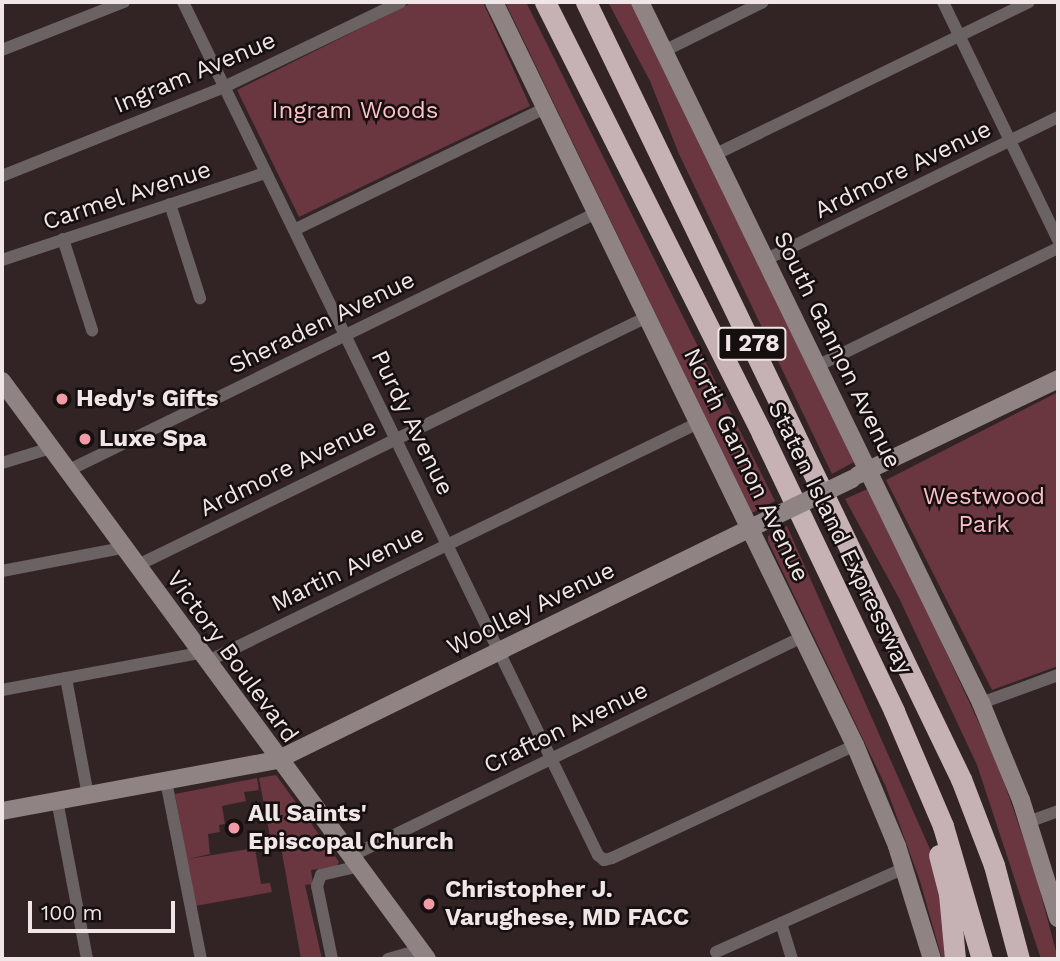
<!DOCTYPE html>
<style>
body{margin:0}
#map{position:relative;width:1060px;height:961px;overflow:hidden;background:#322425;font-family:"Work Sans",sans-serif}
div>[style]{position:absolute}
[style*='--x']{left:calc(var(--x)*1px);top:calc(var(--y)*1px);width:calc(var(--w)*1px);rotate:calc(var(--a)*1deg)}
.green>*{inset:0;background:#6a363f}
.street>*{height:12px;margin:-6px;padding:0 6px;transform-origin:6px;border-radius:6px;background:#6a6263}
.secondary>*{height:18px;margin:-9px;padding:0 9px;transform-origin:9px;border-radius:9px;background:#8f8384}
.highway>*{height:21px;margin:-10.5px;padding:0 10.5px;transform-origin:10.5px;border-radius:10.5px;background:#c6b2b4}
.secondary-bridge>*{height:18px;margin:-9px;padding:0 9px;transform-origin:9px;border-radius:9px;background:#8f8384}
.dots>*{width:19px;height:19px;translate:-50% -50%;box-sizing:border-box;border:4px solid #160f10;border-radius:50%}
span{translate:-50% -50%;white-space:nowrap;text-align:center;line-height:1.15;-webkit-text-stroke:5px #160f10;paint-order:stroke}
.shield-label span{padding:2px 5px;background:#160f10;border:2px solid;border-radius:5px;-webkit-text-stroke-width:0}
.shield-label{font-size:23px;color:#f1e6e7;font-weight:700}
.street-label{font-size:24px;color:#f1e6e7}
.park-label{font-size:24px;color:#febfc7}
.poi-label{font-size:24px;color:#f1e6e7;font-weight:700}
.left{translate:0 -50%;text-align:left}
.frame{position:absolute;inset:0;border:4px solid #f1e6e7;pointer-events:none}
.scale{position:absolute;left:28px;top:901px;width:147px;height:32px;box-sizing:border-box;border:4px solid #f1e6e7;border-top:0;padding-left:9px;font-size:21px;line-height:24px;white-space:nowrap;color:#f1e6e7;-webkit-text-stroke:5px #160f10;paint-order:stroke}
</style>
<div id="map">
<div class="green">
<div style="clip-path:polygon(413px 2px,483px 2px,530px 106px,299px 217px,237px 90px)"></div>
<div style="clip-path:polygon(505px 2px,526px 2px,775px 501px,752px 513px)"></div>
<div style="clip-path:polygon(608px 2px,630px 2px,854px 462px,832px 474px,679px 154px,650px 81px)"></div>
<div style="clip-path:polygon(1058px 392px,1058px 666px,992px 690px,886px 480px)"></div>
<div style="clip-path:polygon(870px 488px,997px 762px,1035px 872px,1058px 959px,1041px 959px,977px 765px,900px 600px,845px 499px)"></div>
<div style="clip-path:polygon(787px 526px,929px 847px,939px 878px,950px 959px,942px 959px,920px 881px,886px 787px,768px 541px,768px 536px)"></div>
<div style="clip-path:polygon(276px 775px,339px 862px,336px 867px,311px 870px,313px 884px,305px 885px,322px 959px,301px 959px,279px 836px,270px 837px,259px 778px)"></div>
<div style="clip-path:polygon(257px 778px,259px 790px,244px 792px,246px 801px,222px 806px,225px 824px,219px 825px,220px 832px,208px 834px,210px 854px,188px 859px,255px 848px,261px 884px,270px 883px,272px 892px,195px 906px,175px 794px)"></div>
</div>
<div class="street">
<div style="--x:183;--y:2;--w:949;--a:64.06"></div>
<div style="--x:598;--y:855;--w:8;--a:40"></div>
<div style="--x:604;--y:860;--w:8;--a:-14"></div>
<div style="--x:612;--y:858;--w:268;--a:-24.9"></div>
<div style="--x:943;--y:2;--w:264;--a:64.2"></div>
<div style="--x:2;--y:50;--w:131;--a:-21.5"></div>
<div style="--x:664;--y:51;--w:110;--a:-26.3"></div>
<div style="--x:714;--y:155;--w:350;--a:-25.9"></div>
<div style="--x:2;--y:176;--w:239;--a:-21.8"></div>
<div style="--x:224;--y:87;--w:196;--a:-25.7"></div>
<div style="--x:170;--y:204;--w:99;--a:72.3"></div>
<div style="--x:294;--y:230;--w:279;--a:-25.9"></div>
<div style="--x:63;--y:239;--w:96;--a:72.3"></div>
<div style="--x:2;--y:260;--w:277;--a:-18.3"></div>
<div style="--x:765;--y:260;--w:326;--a:-26"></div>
<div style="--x:817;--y:366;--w:268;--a:-26.1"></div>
<div style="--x:2;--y:463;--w:51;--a:-17"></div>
<div style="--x:67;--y:471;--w:589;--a:-26"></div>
<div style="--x:136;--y:566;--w:568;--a:-25.98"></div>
<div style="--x:2;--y:571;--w:123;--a:-10.8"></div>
<div style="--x:206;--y:662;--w:547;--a:-25.91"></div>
<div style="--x:66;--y:678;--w:119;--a:79.4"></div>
<div style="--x:2;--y:690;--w:200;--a:-10.6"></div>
<div style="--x:981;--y:703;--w:82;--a:-20"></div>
<div style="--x:166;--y:781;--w:181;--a:78.9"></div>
<div style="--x:57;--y:800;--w:162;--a:79.3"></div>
<div style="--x:1028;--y:822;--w:32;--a:-20"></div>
<div style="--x:349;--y:857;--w:504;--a:-25.9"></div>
<div style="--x:781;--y:923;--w:38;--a:73"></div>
<div style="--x:716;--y:952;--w:207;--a:-24"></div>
<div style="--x:332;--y:959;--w:75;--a:-101.6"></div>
<div style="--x:317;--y:886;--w:12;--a:-70"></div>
<div style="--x:321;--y:875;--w:37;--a:-13"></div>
<div style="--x:388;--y:959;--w:33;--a:-16"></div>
</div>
<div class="secondary">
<div style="--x:494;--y:2;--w:826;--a:64.09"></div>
<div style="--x:855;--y:745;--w:109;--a:67.4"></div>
<div style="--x:897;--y:846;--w:118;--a:72.8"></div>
<div style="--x:640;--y:2;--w:780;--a:64.06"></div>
<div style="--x:981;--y:703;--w:105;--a:67.6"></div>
<div style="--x:1021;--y:800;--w:124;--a:72.6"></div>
<div style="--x:2;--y:381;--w:717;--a:53.67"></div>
<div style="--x:858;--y:475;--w:222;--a:-25.6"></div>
<div style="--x:2;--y:811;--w:280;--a:-10.5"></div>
<div style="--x:277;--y:760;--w:548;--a:-26.1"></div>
</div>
<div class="highway">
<div style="--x:545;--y:2;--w:483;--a:63.3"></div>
<div style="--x:762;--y:434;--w:307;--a:64.5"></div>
<div style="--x:894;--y:711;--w:125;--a:66.9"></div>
<div style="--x:943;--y:826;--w:139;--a:73.7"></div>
<div style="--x:586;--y:2;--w:863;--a:64.24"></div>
<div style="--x:961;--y:779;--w:92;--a:69"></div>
<div style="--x:994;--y:865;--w:97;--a:75.1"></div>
<div style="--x:939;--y:855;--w:40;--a:75.6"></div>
<div style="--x:949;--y:894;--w:65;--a:84.7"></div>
</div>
<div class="secondary-bridge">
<div style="--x:769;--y:519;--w:92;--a:-25.7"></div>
</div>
<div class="dots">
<div style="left:62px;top:399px;background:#f39aa7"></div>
<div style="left:85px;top:439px;background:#f39aa7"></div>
<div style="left:234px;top:828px;background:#f39aa7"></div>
<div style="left:429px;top:904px;background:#f39aa7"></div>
</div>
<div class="shield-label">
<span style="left:752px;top:344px">I 278</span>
</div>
<div class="street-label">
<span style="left:195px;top:73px;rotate:-23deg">Ingram Avenue</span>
<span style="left:903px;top:170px;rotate:-26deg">Ardmore Avenue</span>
<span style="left:127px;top:196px;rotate:-18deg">Carmel Avenue</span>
<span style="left:322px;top:323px;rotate:-26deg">Sheraden Avenue</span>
<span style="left:837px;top:350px;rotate:64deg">South Gannon Avenue</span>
<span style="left:412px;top:423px;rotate:64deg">Purdy Avenue</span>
<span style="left:746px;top:465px;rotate:64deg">North Gannon Avenue</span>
<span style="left:288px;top:468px;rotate:-26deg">Ardmore Avenue</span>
<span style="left:840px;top:538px;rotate:64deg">Staten Island Expressway</span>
<span style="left:348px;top:569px;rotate:-26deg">Martin Avenue</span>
<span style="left:531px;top:609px;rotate:-26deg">Woolley Avenue</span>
<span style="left:232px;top:657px;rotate:54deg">Victory Boulevard</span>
<span style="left:566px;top:728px;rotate:-26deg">Crafton Avenue</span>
</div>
<div class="park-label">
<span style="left:355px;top:111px">Ingram Woods</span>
<span style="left:984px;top:511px">Westwood<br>Park</span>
</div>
<div class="poi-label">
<span class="left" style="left:76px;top:399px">Hedy's Gifts</span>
<span class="left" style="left:99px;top:439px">Luxe Spa</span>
<span class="left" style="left:248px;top:828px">All Saints'<br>Episcopal Church</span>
<span class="left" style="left:445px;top:904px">Christopher J.<br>Varughese, MD FACC</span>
</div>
<div class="frame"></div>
<div class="scale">100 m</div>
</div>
